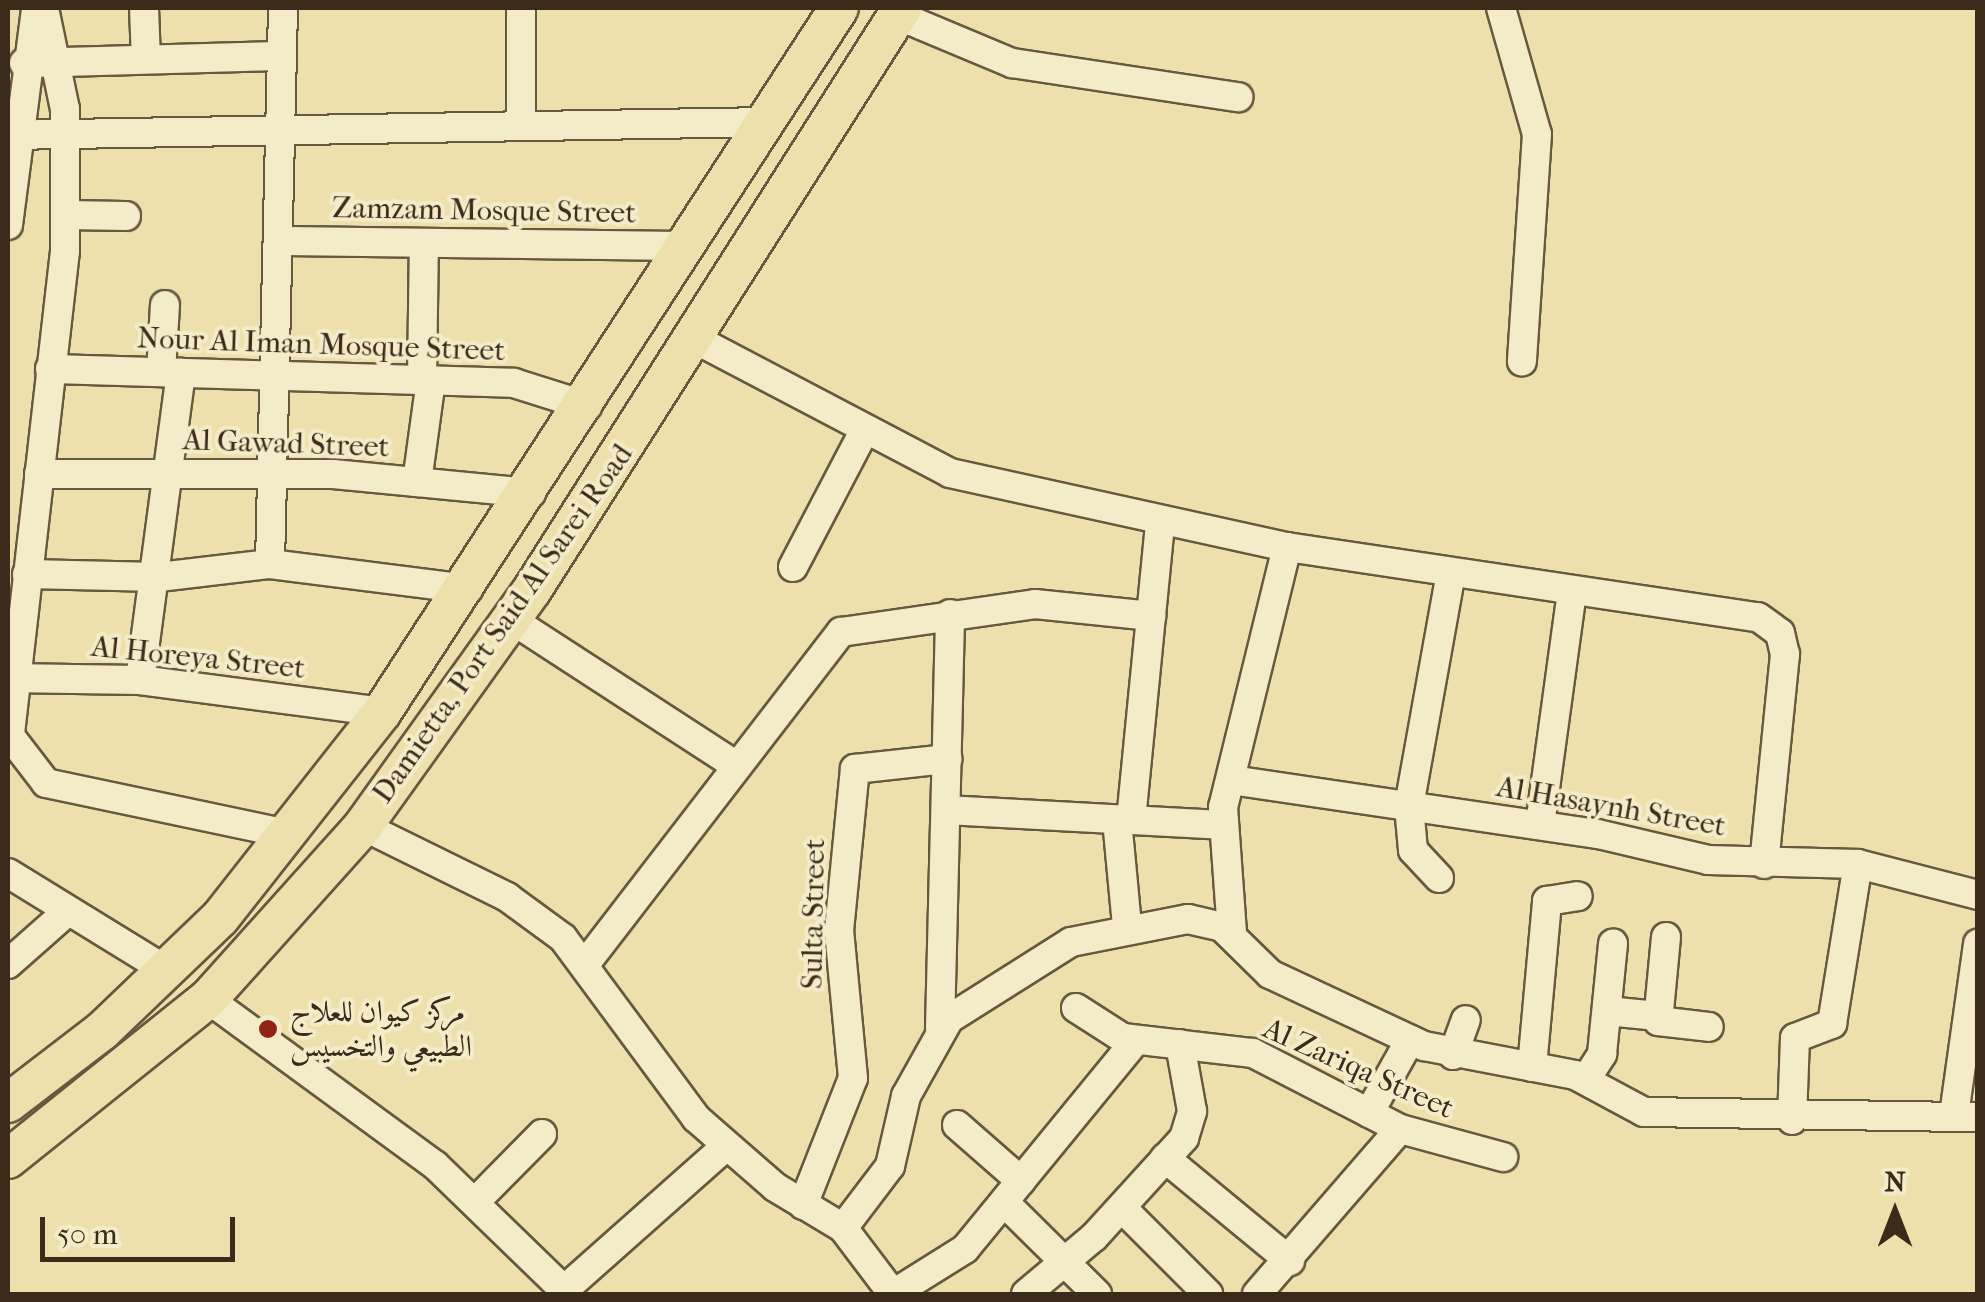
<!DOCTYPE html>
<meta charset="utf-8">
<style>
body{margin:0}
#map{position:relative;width:1985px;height:1302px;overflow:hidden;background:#eee0ac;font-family:"IM FELL French Canon",Amiri,serif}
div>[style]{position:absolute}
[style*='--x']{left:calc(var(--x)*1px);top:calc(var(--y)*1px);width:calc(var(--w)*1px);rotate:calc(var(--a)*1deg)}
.roads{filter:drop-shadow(2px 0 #67583f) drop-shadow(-2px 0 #67583f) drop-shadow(0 2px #67583f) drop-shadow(0 -2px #67583f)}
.minor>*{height:28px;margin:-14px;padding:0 14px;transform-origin:14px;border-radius:14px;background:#f4ebc9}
.highway>*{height:38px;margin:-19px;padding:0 19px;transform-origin:19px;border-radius:19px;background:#eee0ac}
.dots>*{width:28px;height:28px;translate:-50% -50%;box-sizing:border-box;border:5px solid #f4ebc9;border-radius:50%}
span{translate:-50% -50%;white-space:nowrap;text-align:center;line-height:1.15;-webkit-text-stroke:8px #f4ebc9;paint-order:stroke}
.street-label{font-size:30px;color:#3a2b1b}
.poi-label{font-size:30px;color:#3a2b1b}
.left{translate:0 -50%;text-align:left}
.frame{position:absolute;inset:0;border:10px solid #3a2b1b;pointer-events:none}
.north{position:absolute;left:1845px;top:1162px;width:100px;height:100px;-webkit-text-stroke:8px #f4ebc9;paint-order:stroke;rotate:0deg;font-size:28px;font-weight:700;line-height:40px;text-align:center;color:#3a2b1b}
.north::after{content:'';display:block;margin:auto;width:35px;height:45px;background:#3a2b1b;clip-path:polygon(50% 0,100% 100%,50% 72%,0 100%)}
.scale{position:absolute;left:40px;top:1217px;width:195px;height:45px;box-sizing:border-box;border:5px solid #3a2b1b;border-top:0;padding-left:12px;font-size:30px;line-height:35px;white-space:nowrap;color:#3a2b1b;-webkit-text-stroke:8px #f4ebc9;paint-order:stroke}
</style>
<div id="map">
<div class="roads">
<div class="minor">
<div style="--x:44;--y:8;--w:103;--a:78.3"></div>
<div style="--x:65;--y:109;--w:142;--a:90"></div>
<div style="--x:65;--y:251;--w:488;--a:96.5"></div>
<div style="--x:10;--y:736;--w:59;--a:52.5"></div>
<div style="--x:46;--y:783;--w:246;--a:11.9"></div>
<div style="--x:144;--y:8;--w:51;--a:87.8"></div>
<div style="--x:1501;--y:8;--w:131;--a:74.1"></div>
<div style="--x:1537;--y:134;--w:228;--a:93.8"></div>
<div style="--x:897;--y:15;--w:125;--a:22.7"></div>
<div style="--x:1012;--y:63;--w:229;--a:8.6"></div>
<div style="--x:24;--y:63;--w:258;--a:-1.6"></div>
<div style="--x:521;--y:123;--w:115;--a:-90"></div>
<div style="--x:8;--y:135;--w:758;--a:-0.98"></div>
<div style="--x:66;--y:215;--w:60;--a:1"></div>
<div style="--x:8;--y:225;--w:219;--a:-82.6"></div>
<div style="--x:279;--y:241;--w:409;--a:0.7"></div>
<div style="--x:695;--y:339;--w:288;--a:27.7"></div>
<div style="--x:950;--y:473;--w:345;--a:12.4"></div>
<div style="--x:1287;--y:547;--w:268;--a:103.8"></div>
<div style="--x:1223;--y:807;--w:126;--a:85.9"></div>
<div style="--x:50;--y:369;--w:464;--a:1.7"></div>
<div style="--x:514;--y:383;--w:77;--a:17.5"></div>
<div style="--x:161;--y:372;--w:67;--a:-86.6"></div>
<div style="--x:422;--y:380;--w:135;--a:-89.2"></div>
<div style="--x:39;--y:474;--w:294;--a:0"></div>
<div style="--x:333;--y:474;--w:199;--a:5.5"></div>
<div style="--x:417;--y:482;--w:103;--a:-82.2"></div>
<div style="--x:1287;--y:547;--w:476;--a:8.5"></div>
<div style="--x:1758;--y:617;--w:27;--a:36"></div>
<div style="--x:1780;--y:633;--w:22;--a:77"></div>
<div style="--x:1785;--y:654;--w:211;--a:95.7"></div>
<div style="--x:270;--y:564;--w:556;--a:-88.66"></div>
<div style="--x:793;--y:567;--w:151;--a:-62.4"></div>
<div style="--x:27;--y:574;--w:132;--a:1.3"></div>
<div style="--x:159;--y:577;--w:112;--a:-6.7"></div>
<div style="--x:270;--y:564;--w:200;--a:7.2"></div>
<div style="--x:512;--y:620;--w:265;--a:33"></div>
<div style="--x:8;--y:678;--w:132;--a:0.9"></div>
<div style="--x:140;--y:680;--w:244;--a:7.5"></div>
<div style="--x:140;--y:680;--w:310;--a:-82.4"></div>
<div style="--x:1231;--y:780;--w:371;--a:8.4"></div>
<div style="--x:1598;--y:834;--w:113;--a:13.3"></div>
<div style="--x:1708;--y:860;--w:150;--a:1.5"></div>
<div style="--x:1858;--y:864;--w:124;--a:14.5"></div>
<div style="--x:946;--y:810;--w:275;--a:3.1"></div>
<div style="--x:1117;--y:820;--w:106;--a:84.6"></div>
<div style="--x:1131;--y:820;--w:298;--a:-84.4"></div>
<div style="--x:1540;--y:825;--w:235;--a:-82.2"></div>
<div style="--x:363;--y:826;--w:161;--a:26.2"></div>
<div style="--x:507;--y:897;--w:69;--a:36.2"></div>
<div style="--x:563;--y:938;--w:224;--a:53.5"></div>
<div style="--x:696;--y:1118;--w:105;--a:41.1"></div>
<div style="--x:775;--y:1187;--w:79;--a:31.1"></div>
<div style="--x:843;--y:1228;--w:83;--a:52.9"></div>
<div style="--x:8;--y:873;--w:187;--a:31.6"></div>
<div style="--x:1439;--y:878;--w:38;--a:-133"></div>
<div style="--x:1413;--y:850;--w:44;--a:-95.2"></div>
<div style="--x:1409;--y:806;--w:237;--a:-79.8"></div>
<div style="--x:1666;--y:937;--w:84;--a:95.4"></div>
<div style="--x:1658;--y:1021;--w:51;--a:6.7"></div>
<div style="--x:586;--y:963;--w:418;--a:-52.4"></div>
<div style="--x:841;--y:632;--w:196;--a:-8.2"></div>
<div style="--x:1035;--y:604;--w:117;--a:5.9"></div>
<div style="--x:8;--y:964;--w:80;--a:-41.5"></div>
<div style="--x:208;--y:999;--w:281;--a:36.2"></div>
<div style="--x:435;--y:1165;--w:185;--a:44.1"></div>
<div style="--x:1076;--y:1008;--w:56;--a:32.6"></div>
<div style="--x:1123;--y:1038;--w:131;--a:6.6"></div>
<div style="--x:1253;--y:1053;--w:165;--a:27.3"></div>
<div style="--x:1400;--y:1129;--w:107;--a:15.2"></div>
<div style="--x:1607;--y:1011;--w:51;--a:5.6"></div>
<div style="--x:940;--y:1028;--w:414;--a:-88.6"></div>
<div style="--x:1453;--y:1055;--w:37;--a:-70"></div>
<div style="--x:1532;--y:1067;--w:167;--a:-84.8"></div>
<div style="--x:1547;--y:901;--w:31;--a:-9"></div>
<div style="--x:1586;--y:1079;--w:30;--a:-57"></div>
<div style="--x:1602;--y:1054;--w:111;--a:-84.3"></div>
<div style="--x:1369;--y:1113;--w:84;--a:-60.7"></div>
<div style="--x:1954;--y:1115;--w:173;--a:-82"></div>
<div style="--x:1792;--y:1120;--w:82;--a:-87.9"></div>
<div style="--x:1795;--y:1038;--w:40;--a:-21"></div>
<div style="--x:1832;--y:1024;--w:162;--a:-80.8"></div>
<div style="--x:957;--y:1125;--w:85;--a:41.2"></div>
<div style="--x:1165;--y:1158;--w:162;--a:39.5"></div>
<div style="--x:476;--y:1201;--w:94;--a:-45.4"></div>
<div style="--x:1004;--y:1202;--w:131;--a:44.7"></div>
<div style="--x:803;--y:1205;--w:136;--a:-68.5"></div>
<div style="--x:853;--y:1078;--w:148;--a:-95.4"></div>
<div style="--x:839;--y:931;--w:163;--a:-84.4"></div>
<div style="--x:855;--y:769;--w:93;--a:-6.2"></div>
<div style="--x:1122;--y:1208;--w:122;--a:45"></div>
<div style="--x:843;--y:1228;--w:78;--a:-52.8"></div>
<div style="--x:890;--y:1166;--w:72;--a:-77.1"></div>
<div style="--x:906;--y:1096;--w:88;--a:-60.8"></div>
<div style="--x:949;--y:1019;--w:144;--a:-32.3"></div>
<div style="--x:1071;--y:942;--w:119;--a:-11.1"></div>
<div style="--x:1188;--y:919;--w:35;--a:13"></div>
<div style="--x:1222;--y:927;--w:67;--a:44.4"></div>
<div style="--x:1270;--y:974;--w:170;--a:25.1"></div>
<div style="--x:1424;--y:1046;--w:154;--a:10.9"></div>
<div style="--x:1575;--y:1075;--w:78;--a:28.2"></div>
<div style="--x:1644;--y:1112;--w:334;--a:0.9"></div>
<div style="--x:564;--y:1290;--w:215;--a:-41.6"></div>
<div style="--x:893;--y:1294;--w:85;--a:-32"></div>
<div style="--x:965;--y:1249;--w:270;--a:-50.7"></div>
<div style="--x:1026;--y:1294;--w:89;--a:-40"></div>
<div style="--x:1094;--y:1237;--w:134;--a:-47.7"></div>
<div style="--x:1184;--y:1138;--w:28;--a:-73"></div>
<div style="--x:1192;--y:1111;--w:68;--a:-100.2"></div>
<div style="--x:1257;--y:1294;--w:218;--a:-49.1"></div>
</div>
<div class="highway">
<div style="--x:8;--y:1103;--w:118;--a:-37.5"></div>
<div style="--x:102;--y:1031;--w:163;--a:-43.8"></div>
<div style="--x:220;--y:918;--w:262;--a:-51.8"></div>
<div style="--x:382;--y:712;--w:839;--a:-57.01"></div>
<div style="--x:8;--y:1159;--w:256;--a:-38.7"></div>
<div style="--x:208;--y:999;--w:232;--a:-48.1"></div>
<div style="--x:363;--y:826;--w:290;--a:-54.4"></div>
<div style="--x:532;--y:590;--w:690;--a:-57.55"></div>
</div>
</div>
<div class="dots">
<div style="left:268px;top:1029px;background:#8f2418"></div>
</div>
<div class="street-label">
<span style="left:484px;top:211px;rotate:1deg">Zamzam Mosque Street</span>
<span style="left:321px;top:345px;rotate:2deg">Nour Al Iman Mosque Street</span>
<span style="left:286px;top:444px;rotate:2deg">Al Gawad Street</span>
<span style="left:503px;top:624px;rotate:-55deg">Damietta, Port Said Al Sarei Road</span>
<span style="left:198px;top:658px;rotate:6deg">Al Horeya Street</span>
<span style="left:1611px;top:807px;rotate:10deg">Al Hasaynh Street</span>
<span style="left:814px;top:914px;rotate:-89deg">Sulta Street</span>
<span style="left:1358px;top:1069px;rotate:24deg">Al Zariqa Street</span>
</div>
<div class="poi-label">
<span class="left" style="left:290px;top:1029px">مركز كيوان للعلاج<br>الطبيعي والتخسيس</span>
</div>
<div class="frame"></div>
<div class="north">N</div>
<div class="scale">50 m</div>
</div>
